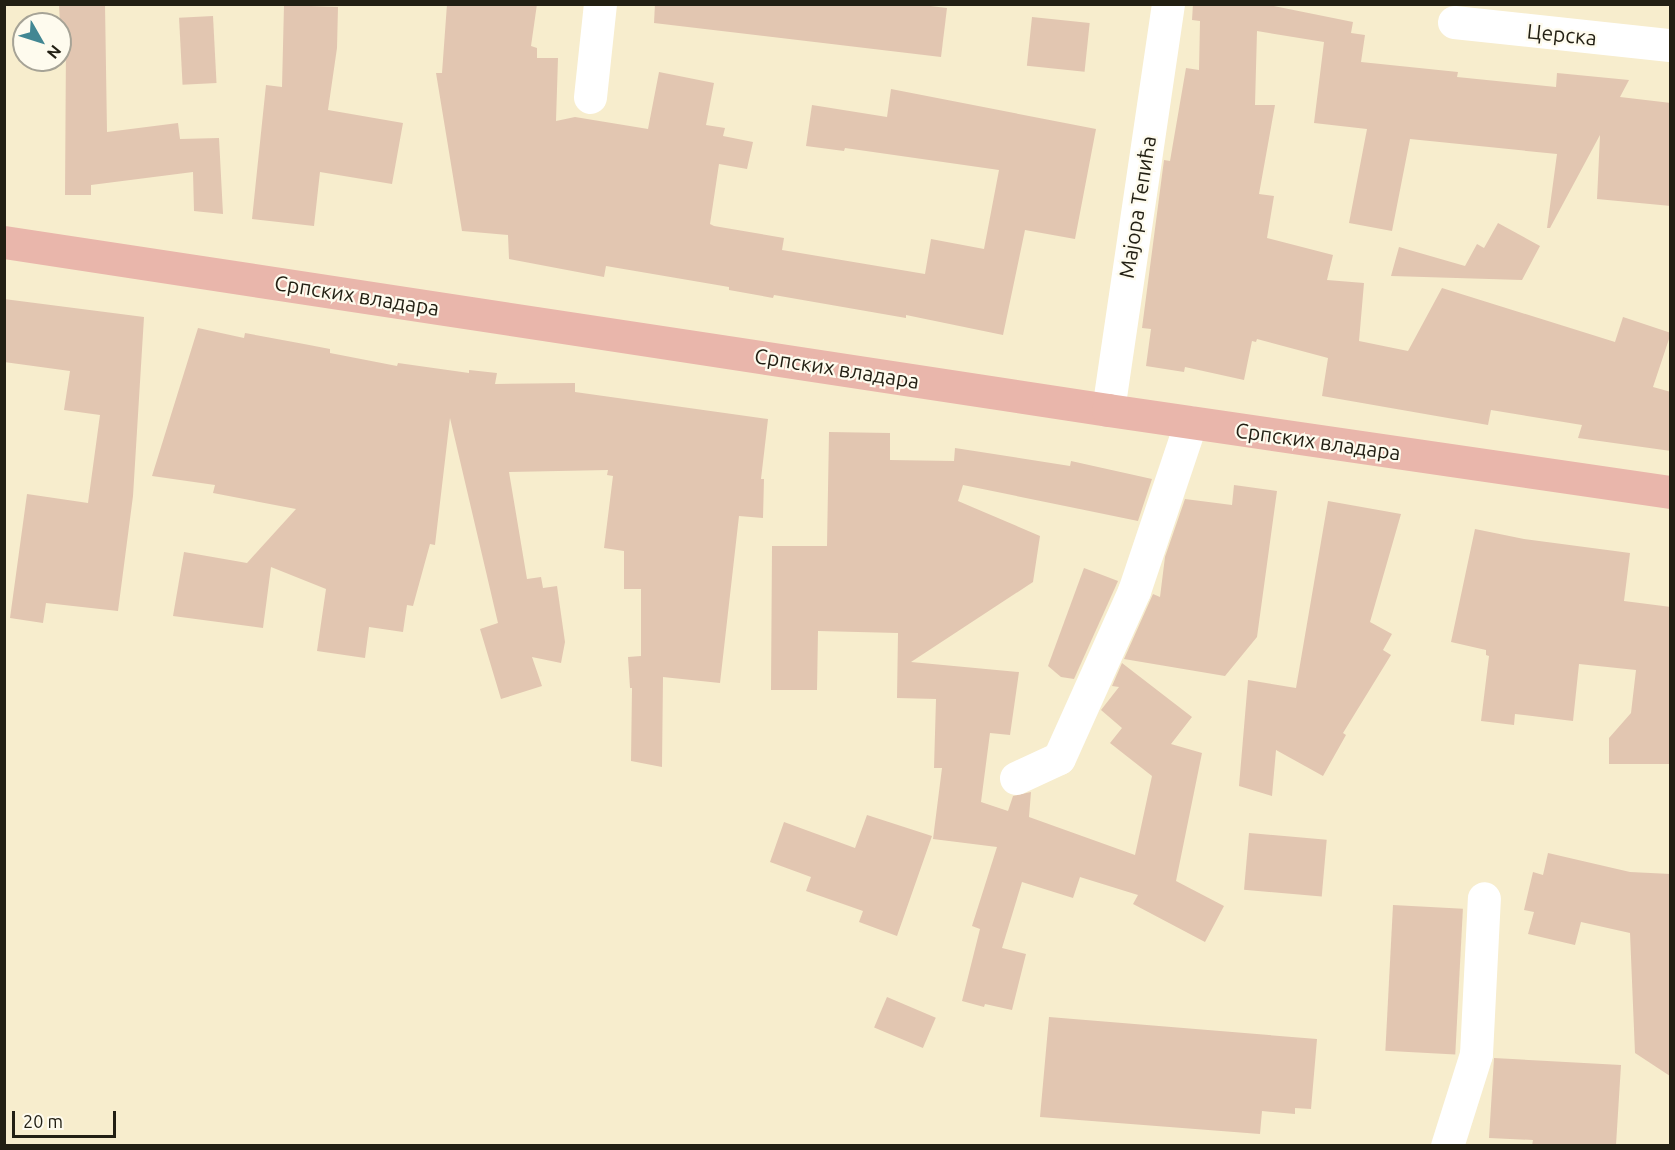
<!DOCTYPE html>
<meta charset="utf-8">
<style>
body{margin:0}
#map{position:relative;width:1675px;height:1150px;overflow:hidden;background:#f7edcd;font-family:Ubuntu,sans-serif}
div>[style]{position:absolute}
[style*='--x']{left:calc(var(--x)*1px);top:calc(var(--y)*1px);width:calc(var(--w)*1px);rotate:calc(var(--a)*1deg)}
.building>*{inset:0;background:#e2c6b1;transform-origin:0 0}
.minor>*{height:33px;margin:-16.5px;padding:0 16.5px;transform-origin:16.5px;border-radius:16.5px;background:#fff}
.major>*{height:33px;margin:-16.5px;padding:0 16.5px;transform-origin:16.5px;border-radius:16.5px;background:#e9b6ab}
span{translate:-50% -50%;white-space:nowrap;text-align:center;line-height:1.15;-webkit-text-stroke:4.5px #fefbee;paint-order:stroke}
.street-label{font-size:21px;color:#221f13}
.frame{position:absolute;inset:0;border:6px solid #221f13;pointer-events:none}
.north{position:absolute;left:12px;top:12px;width:60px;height:60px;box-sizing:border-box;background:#fefbee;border:2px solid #a6a396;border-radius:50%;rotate:129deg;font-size:16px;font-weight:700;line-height:24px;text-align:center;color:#221f13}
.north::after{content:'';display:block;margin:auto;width:21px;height:27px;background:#428793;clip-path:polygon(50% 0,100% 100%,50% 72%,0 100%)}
.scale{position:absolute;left:12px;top:1111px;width:104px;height:27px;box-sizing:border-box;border:3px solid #221f13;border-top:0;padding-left:8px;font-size:18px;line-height:21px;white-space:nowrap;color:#221f13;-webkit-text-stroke:4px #fefbee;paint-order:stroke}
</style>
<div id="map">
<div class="building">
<div style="clip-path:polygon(59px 4px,105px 4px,107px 132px,178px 123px,180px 139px,219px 138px,223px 214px,194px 211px,193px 172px,91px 185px,91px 195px,65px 195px,66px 44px,61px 45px)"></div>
<div style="clip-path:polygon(447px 4px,537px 4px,531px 46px,537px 48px,537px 58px,558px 58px,556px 121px,575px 117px,648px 129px,659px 72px,714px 83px,706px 125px,725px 128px,723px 136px,753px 142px,747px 169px,719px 164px,710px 224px,714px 226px,784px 238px,782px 250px,925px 274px,931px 239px,984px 249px,999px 170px,845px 148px,844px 151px,806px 146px,812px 105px,887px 117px,891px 89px,1096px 129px,1075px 239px,1025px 230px,1003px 335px,906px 315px,906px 318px,774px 295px,773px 298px,729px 290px,729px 287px,606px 266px,604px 277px,509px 259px,508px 235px,462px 231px,436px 73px,442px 73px)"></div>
<div style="clip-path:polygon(655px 4px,914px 4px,947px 8px,941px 57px,654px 23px)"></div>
<div style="clip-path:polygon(1193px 4px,1264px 4px,1353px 22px,1351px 33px,1365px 35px,1361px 62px,1458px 72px,1457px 77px,1556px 87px,1557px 73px,1629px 80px,1620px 97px,1671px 103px,1671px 206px,1597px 199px,1600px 135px,1550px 228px,1547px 228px,1557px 154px,1410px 139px,1392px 231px,1349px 223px,1367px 129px,1314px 123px,1324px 42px,1257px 31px,1255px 105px,1275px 105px,1259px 194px,1274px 196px,1267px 238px,1333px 255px,1327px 280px,1364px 283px,1359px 341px,1408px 351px,1442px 288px,1615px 342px,1623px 317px,1671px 333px,1653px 387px,1671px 392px,1671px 451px,1578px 438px,1582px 425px,1491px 410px,1488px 425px,1322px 396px,1328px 358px,1257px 339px,1256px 342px,1252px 341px,1244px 380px,1185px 367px,1184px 372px,1146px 366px,1151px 329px,1142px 328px,1164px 160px,1170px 161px,1186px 68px,1199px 70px,1200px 21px,1192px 20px)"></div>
<div style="clip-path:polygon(284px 5px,338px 7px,337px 48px,328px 110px,403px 123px,392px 184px,320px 172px,314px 226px,252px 219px,266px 85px,282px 87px)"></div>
<div style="left:213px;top:16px;width:67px;height:34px;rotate:87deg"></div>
<div style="left:1032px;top:17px;width:58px;height:49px;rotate:6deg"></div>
<div style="clip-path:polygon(1498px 223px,1540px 246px,1522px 280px,1391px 276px,1399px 247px,1465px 266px,1477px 244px,1484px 248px)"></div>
<div style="clip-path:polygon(4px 299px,144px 317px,133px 496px,118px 611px,46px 603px,43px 623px,10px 618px,27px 494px,88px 503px,100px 415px,64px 410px,70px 371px,4px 362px)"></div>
<div style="clip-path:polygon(198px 328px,244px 338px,245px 333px,304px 344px,330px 349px,330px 353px,397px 366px,398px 363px,469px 373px,469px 370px,497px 373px,495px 384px,575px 383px,575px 392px,768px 419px,761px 479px,764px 479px,763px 518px,739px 516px,720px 683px,663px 677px,662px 767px,631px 761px,632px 688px,630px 688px,628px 657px,641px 656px,641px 589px,624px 589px,624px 551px,604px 548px,613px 476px,607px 475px,608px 470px,509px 472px,527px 579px,541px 577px,543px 588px,557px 586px,565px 642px,561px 663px,532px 657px,542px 686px,501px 699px,480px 629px,498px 623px,450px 418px,435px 545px,430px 544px,413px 606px,407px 605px,403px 632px,369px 627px,365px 658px,317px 651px,326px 589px,271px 567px,263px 628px,173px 616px,184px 552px,247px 563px,296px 509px,213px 493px,215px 485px,152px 476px)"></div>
<div style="clip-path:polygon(829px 432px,890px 433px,890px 460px,954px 461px,955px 448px,1070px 466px,1071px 461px,1152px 479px,1138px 521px,963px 485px,958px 501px,1040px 536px,1033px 582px,911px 662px,1019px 672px,1010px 735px,990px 733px,981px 802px,1008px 811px,1013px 796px,1031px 792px,1029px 817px,1135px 855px,1152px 776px,1110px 743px,1122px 728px,1101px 710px,1119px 687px,1112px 686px,1122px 663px,1192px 717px,1171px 744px,1202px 753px,1176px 881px,1224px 906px,1205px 942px,1133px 904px,1138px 895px,1080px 877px,1073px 898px,1022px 882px,1002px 948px,1026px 954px,1012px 1010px,985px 1004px,984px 1007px,962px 1001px,980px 929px,972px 926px,997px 847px,933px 839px,942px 768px,934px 768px,936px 699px,897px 698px,898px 633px,818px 631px,817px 690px,771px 690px,772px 546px,827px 546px)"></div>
<div style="clip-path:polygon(1234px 485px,1277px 491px,1257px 637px,1225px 676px,1124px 659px,1153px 594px,1160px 597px,1165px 557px,1185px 499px,1232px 505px)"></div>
<div style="clip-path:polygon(1328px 501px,1401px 514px,1370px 622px,1392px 634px,1383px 650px,1391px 655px,1343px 733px,1346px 735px,1323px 776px,1276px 750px,1272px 796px,1239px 786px,1248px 680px,1296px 688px)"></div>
<div style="clip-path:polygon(1475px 529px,1524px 539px,1630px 553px,1624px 601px,1671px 607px,1671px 764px,1609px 764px,1609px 738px,1631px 713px,1636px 670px,1579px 664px,1573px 721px,1515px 714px,1514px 725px,1481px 721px,1489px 656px,1486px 655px,1486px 650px,1451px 642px)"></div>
<div style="clip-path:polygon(1084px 568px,1118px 581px,1074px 679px,1061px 677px,1048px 666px)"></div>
<div style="clip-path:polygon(867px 815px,932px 836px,897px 936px,859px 922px,863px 911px,806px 891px,811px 877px,770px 862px,784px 822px,855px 848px)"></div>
<div style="left:1249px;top:833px;width:78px;height:57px;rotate:5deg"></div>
<div style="clip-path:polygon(1548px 853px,1630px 872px,1671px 874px,1670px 1076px,1635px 1053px,1630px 933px,1581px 922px,1575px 945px,1528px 934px,1534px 912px,1524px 910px,1533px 872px,1543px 875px)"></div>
<div style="left:1393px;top:905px;width:70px;height:146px;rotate:3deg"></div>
<div style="left:887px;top:997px;width:53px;height:33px;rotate:23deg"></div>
<div style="clip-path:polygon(1049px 1017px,1317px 1039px,1311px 1109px,1295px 1108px,1295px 1114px,1262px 1111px,1260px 1134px,1040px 1117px)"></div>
<div style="clip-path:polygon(1494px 1058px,1621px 1065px,1616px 1145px,1532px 1146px,1533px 1140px,1489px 1138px)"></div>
</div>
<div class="minor">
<div style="--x:1454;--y:22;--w:217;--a:6.1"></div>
<div style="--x:590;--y:97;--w:94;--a:-83.9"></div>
<div style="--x:1108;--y:410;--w:410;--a:-81.6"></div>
<div style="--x:1016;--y:778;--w:47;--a:-24.9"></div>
<div style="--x:1059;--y:758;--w:183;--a:-65.8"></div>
<div style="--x:1134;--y:591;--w:178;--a:-71.4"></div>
<div style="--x:1447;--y:1146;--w:96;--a:-72.5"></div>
<div style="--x:1476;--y:1054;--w:156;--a:-87.1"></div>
</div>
<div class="major">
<div style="--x:4;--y:242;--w:1117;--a:8.65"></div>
<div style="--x:1108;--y:410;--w:568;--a:8.3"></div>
</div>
<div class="street-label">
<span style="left:1562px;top:34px;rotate:6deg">Церска</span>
<span style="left:1137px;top:207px;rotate:-81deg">Мајора Тепића</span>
<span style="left:357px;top:295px;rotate:9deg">Српских владара</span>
<span style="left:837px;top:368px;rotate:9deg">Српских владара</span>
<span style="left:1318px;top:441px;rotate:8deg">Српских владара</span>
</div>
<div class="frame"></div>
<div class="north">N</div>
<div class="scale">20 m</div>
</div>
